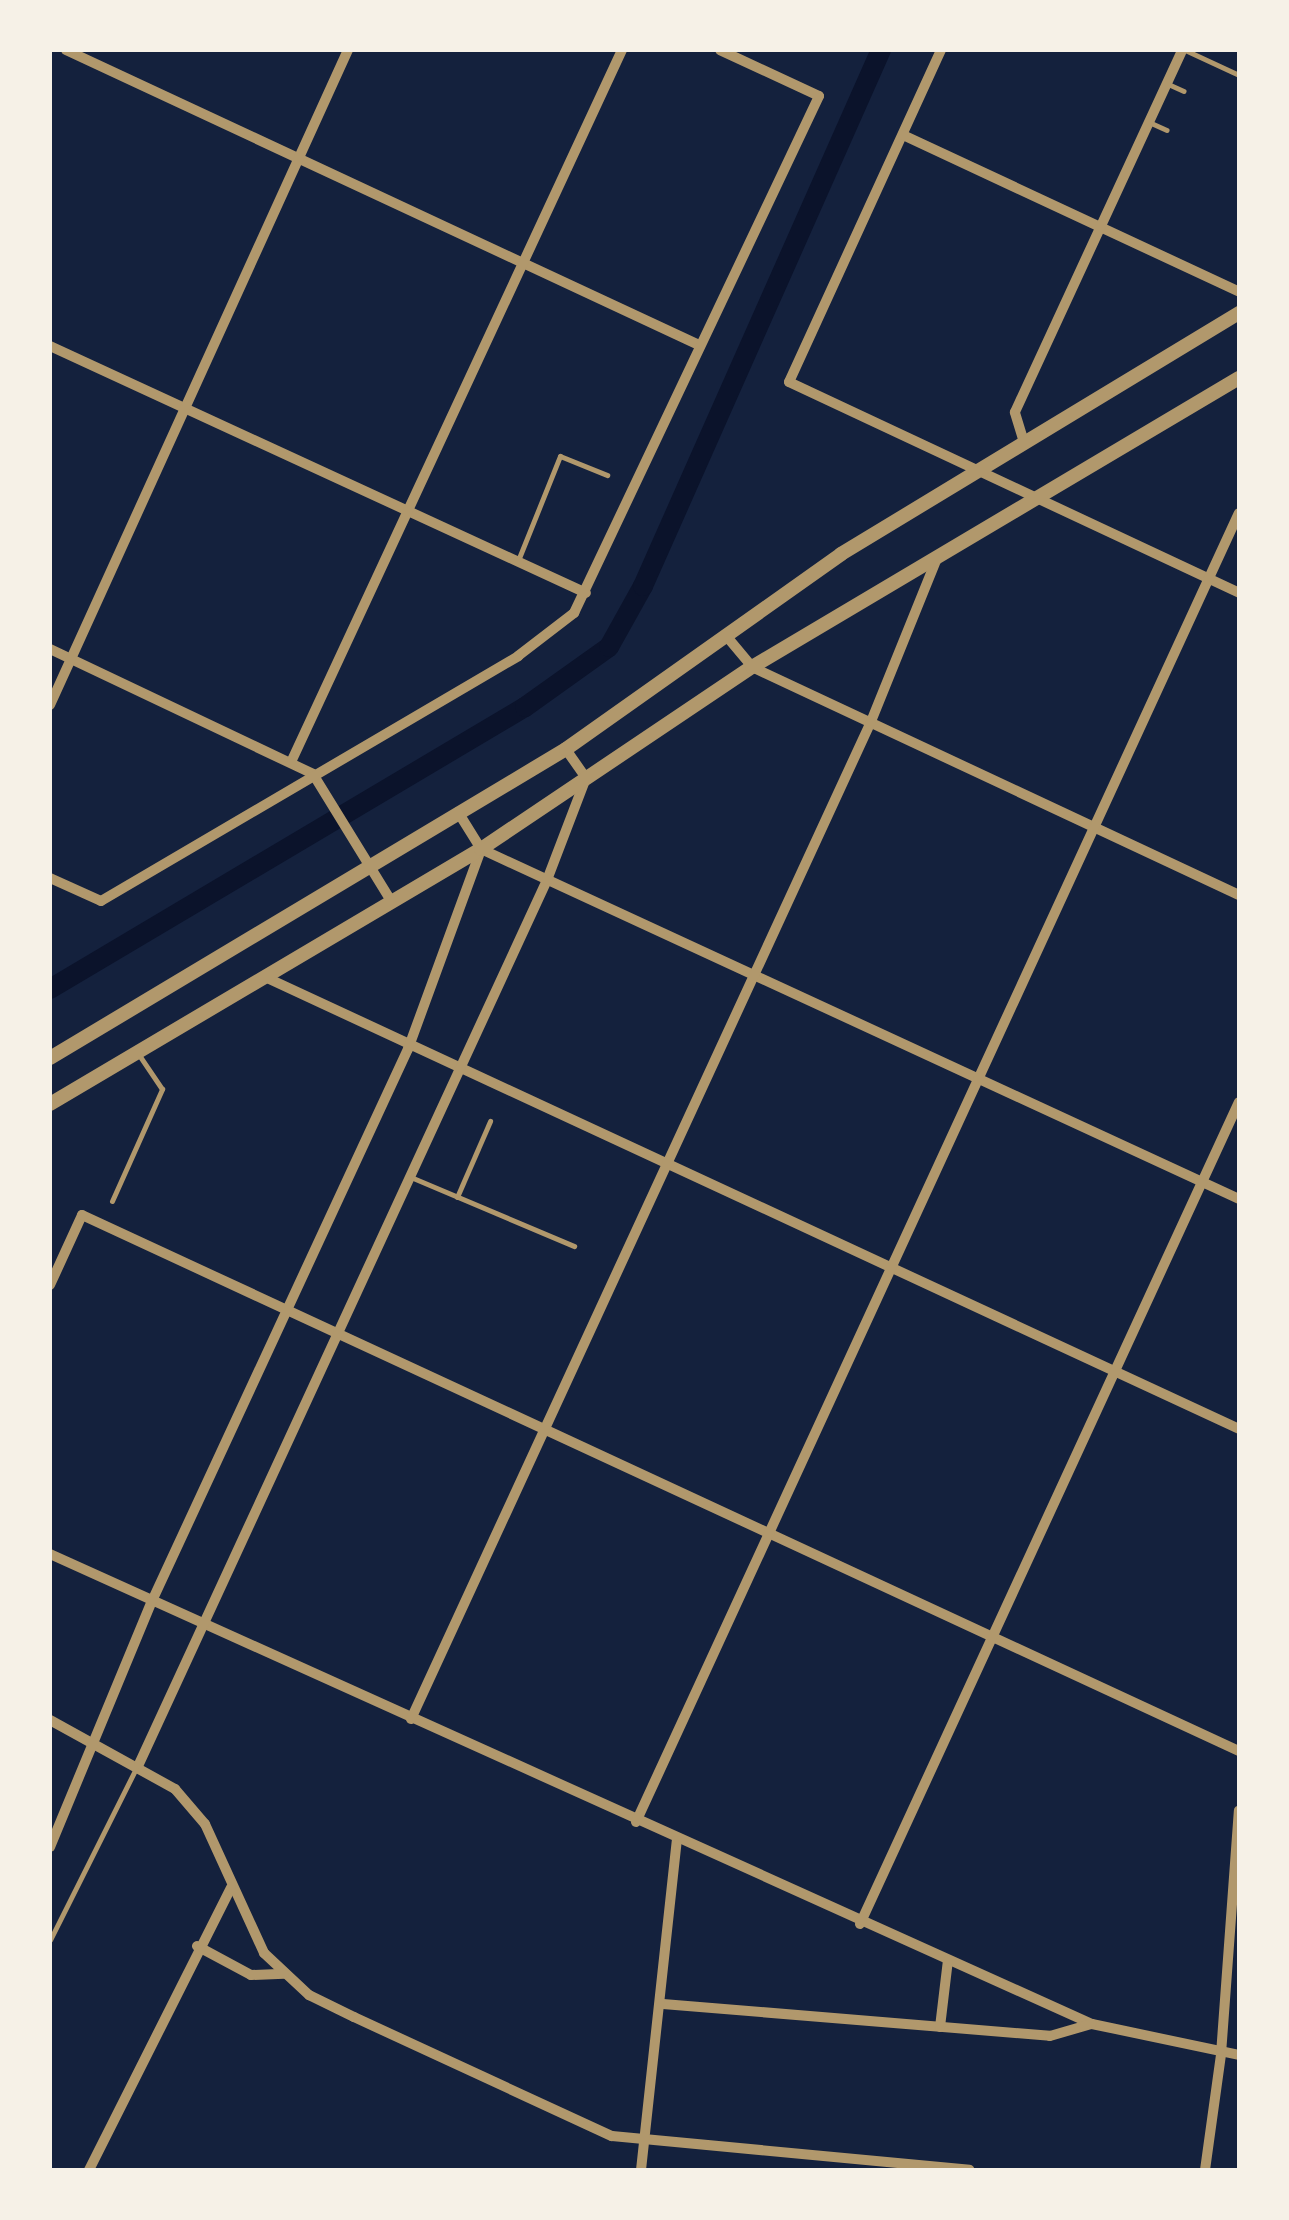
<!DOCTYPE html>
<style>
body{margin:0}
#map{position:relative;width:1289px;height:2220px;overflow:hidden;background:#14213d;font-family:"DM Sans",sans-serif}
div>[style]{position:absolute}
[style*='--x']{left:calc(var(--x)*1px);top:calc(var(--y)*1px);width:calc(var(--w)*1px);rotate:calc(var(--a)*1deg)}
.canal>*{height:20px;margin:-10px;padding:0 10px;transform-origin:10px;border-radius:10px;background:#0b132b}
.service>*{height:5px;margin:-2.5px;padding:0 2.5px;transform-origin:2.5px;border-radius:2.5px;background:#b1986c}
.minor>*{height:10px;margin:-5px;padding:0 5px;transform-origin:5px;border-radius:5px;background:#b1986c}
.tertiary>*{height:14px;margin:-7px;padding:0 7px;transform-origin:7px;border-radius:7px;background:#b1986c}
span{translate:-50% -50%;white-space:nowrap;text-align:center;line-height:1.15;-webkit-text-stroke:8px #f6f1e7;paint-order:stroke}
.frame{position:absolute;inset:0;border:52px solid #f6f1e7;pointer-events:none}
</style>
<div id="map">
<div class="canal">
<div style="--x:50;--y:989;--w:552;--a:-30.7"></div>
<div style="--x:525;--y:707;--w:103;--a:-35.5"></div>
<div style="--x:609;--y:647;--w:70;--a:-60.9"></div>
<div style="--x:643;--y:586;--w:586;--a:-66.06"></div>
</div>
<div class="service">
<div style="--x:1185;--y:50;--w:60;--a:24.8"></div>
<div style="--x:1168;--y:84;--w:17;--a:24"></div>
<div style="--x:1151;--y:123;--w:17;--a:24"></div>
<div style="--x:519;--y:558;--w:110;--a:-68.1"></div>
<div style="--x:560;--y:456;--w:51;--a:22"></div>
<div style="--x:413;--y:1178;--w:175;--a:22.9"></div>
<div style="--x:457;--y:1197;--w:83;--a:-66.5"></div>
<div style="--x:112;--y:1201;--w:123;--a:-65.9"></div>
<div style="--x:162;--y:1089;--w:40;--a:-124"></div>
<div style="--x:50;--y:1940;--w:195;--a:-63.4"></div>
</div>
<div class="minor">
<div style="--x:66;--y:50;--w:698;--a:24.99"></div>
<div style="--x:941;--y:50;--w:365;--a:114.6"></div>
<div style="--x:789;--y:382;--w:497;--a:25.1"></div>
<div style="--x:903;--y:135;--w:371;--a:25"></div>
<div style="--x:50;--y:346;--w:590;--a:24.74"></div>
<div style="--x:1023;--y:439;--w:28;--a:-107"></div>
<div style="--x:1015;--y:412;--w:399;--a:-65.2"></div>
<div style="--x:728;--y:638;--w:38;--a:50"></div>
<div style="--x:752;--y:667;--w:538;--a:25.09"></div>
<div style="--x:50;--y:649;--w:291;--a:25.4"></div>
<div style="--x:313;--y:774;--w:149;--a:58.4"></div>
<div style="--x:50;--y:705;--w:720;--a:-65.54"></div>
<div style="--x:292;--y:760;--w:783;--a:-65.07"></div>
<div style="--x:458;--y:812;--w:44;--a:58.1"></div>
<div style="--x:481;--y:849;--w:835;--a:24.78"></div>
<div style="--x:50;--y:878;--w:56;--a:24.3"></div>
<div style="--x:101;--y:901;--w:484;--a:-30.4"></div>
<div style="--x:518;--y:656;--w:71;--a:-37.5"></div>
<div style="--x:574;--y:613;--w:572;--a:-64.64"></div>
<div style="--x:819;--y:96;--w:109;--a:-155.1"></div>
<div style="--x:265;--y:977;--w:1074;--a:24.89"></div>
<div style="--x:50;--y:1285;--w:77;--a:-65.4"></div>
<div style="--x:82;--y:1215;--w:1275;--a:24.86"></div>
<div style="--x:50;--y:1554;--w:1143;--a:24.28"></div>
<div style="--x:1092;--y:2024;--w:150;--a:11.9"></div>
<div style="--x:411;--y:1719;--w:1096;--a:-65.24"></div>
<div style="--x:870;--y:724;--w:176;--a:-68"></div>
<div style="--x:50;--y:1720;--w:143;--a:28.9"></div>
<div style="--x:175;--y:1789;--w:46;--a:49.4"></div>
<div style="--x:205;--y:1824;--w:142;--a:65.4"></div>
<div style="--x:264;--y:1953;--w:62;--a:43"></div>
<div style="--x:309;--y:1995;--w:50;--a:26.1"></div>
<div style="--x:354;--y:2017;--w:284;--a:24.8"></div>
<div style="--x:612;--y:2136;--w:359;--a:5.4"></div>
<div style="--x:139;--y:1764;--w:974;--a:-65.22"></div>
<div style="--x:547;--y:880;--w:109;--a:-69.1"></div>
<div style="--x:586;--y:778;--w:35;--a:-125"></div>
<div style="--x:636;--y:1822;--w:1441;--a:-65.27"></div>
<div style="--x:50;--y:1847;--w:266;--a:-67.5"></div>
<div style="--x:152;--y:1601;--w:608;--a:-65.12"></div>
<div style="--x:408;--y:1049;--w:213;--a:-69.9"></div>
<div style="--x:860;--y:1924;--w:905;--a:-65.25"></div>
<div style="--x:197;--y:1946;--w:61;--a:28.2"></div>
<div style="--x:251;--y:1975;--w:33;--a:-2"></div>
<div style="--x:663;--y:2004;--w:388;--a:4.7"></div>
<div style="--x:1050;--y:2036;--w:43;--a:-16.3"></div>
<div style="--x:940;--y:2027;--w:67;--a:-83.2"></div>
<div style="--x:89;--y:2170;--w:316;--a:-63.3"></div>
<div style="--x:641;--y:2170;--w:331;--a:-83.8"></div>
<div style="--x:1205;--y:2170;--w:117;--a:-82.1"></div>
<div style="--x:1221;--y:2054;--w:244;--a:-85.8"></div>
</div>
<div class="tertiary">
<div style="--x:50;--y:1058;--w:601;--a:-30.91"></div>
<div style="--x:566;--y:749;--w:337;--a:-35.3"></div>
<div style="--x:841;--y:554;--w:465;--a:-31.2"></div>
<div style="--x:50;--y:1104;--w:501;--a:-30.61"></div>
<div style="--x:481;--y:849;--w:326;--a:-33.9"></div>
<div style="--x:752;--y:667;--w:566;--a:-30.69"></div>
</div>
<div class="frame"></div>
</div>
